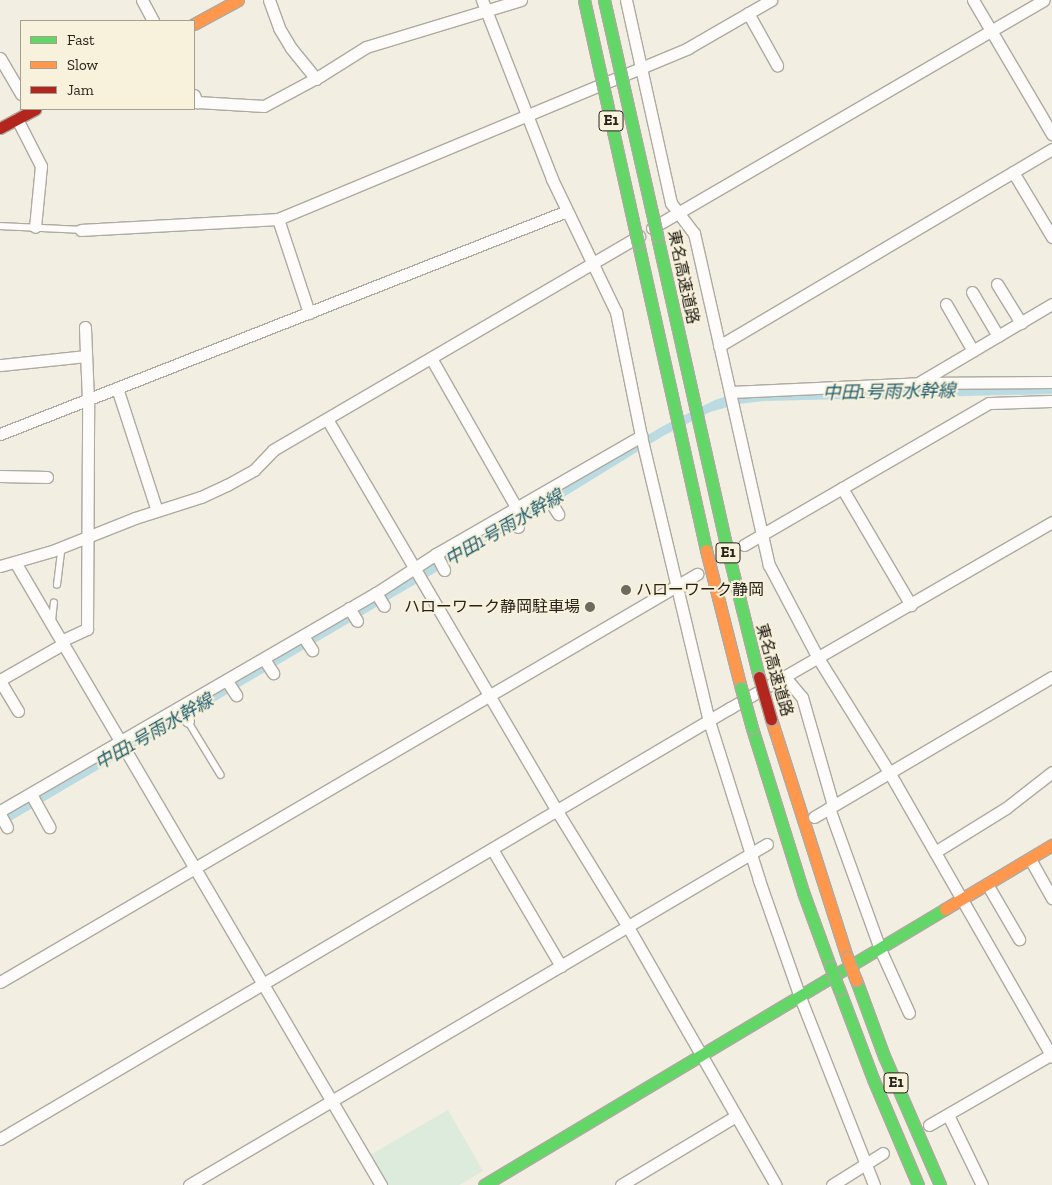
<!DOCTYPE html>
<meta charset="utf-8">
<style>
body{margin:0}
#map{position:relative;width:1052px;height:1185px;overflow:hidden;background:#f2eee1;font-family:"Zilla Slab","Noto Sans JP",serif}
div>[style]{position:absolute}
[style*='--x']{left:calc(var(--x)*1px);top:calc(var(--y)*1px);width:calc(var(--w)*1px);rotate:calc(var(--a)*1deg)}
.green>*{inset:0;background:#ddebdc}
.water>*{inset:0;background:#badbe2}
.roads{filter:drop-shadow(1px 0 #aeaaa1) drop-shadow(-1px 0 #aeaaa1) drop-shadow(0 1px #aeaaa1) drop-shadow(0 -1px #aeaaa1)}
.lane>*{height:5.5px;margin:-2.75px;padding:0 2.75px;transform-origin:2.75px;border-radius:2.75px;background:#fdfcfa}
.street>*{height:11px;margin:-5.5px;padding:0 5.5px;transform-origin:5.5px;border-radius:5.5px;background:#fdfcfa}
.fast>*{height:11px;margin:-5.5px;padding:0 5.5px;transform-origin:5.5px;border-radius:5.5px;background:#63d668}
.slow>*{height:11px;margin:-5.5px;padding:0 5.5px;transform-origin:5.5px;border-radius:5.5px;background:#ff974d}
.jam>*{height:11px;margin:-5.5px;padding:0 5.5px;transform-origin:5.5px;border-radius:5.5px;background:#b3261e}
.bridges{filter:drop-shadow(1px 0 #aeaaa1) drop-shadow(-1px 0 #aeaaa1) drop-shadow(0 1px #aeaaa1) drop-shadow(0 -1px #aeaaa1)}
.fast-bridge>*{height:11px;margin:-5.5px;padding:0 5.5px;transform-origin:5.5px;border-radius:5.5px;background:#63d668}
.slow-bridge>*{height:11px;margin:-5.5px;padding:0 5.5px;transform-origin:5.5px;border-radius:5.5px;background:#ff974d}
.jam-bridge>*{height:11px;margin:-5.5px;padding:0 5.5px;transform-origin:5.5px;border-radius:5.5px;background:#b3261e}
.dots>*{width:14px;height:14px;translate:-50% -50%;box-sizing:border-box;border:2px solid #f8f1db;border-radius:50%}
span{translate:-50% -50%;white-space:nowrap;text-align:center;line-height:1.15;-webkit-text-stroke:4px #f8f1db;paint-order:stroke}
.shield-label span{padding:1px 4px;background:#f8f1db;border:1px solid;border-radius:4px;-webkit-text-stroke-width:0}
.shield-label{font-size:15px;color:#26231b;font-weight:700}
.street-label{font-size:16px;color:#26231b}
.poi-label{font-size:16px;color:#26231b}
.left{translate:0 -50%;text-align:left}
.right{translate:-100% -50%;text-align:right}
.water-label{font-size:18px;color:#205f70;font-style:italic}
.legend{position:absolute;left:20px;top:20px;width:175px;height:90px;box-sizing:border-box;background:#f8f1db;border:1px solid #a49f8e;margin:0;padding:6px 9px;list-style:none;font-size:15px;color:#26231b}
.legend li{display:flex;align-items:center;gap:10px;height:25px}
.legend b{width:25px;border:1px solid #a49f8e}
</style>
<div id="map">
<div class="green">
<div style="clip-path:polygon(448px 1110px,483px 1171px,459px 1185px,388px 1185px,370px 1155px)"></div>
</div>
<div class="water">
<div style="clip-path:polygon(1052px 385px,1052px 394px,764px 401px,738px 404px,710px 412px,663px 436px,549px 506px,0 827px,0 817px,663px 426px,715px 400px,736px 393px)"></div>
</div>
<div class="roads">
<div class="lane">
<div style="--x:0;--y:226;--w:81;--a:2.8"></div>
<div style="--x:57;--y:585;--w:38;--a:-83"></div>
<div style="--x:52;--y:621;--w:18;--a:-84"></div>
<div style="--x:188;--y:721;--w:63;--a:58.6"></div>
</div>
<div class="street">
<div style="--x:142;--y:0;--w:24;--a:62"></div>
<div style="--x:269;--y:0;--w:30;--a:70"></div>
<div style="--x:279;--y:28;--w:23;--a:59"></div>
<div style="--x:291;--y:48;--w:40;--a:51"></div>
<div style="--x:482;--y:0;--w:192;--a:68.6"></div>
<div style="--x:552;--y:179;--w:148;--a:64.3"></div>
<div style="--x:616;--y:312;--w:126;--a:78.6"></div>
<div style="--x:641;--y:436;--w:293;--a:76.6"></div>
<div style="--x:709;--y:721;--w:167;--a:72.5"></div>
<div style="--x:759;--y:880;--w:124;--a:70.7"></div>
<div style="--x:800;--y:997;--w:202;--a:68.5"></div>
<div style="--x:626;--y:0;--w:208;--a:77.5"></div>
<div style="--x:671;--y:203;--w:38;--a:53"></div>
<div style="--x:694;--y:233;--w:340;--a:77.3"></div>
<div style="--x:769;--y:565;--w:105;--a:62.2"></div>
<div style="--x:818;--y:658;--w:134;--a:58.1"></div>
<div style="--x:889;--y:772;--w:328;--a:60.2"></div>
<div style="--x:973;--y:0;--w:156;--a:59.5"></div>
<div style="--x:748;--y:13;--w:60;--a:60.9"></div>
<div style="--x:0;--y:58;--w:42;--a:59.7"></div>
<div style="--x:194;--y:95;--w:8;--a:67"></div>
<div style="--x:197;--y:102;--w:67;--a:3.4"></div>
<div style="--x:264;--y:106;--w:64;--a:-28.2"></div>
<div style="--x:320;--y:76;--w:54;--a:-32.2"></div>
<div style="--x:366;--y:47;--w:162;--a:-16.9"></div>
<div style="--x:17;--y:119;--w:53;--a:62.9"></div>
<div style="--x:41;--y:166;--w:61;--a:95.6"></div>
<div style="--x:1013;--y:172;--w:76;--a:59"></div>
<div style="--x:278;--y:219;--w:99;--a:71.7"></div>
<div style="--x:652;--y:228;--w:453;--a:-30.2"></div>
<div style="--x:81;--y:230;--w:197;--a:-3.2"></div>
<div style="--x:278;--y:219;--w:444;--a:-22.6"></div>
<div style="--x:688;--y:48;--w:96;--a:-30"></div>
<div style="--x:997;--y:284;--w:46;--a:58.4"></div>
<div style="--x:972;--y:292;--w:51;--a:59.4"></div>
<div style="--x:946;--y:304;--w:54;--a:60.1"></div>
<div style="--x:719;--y:346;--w:387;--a:-30.6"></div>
<div style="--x:431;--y:358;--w:174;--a:60.3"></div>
<div style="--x:0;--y:365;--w:86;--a:-6"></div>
<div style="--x:920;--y:382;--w:153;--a:-30.6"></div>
<div style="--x:117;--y:388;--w:129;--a:72"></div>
<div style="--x:731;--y:392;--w:188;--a:-2.7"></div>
<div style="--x:919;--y:383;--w:133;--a:-0.4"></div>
<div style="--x:327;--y:419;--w:454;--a:59.6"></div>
<div style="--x:557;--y:811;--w:136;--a:58.5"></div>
<div style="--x:628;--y:927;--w:297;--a:60.2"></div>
<div style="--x:0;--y:434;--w:609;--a:-21.47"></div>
<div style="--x:0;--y:476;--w:47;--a:1.2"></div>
<div style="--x:842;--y:488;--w:136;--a:59.5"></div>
<div style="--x:545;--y:493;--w:25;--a:58"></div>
<div style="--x:510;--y:513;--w:16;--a:60"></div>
<div style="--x:744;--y:545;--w:283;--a:-30.1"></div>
<div style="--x:989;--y:403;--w:63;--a:-1.8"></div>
<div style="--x:436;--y:554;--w:18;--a:63"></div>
<div style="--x:15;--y:562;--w:723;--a:59.57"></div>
<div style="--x:0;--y:566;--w:54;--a:-16.1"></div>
<div style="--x:52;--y:551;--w:89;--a:-21.7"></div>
<div style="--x:135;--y:518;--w:69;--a:-17.7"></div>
<div style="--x:201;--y:497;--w:29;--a:-25"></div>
<div style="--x:227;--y:485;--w:31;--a:-29"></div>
<div style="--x:254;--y:470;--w:28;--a:-46"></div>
<div style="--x:273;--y:450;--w:424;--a:-30.3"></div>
<div style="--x:376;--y:593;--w:15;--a:58"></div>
<div style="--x:349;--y:608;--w:15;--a:58"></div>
<div style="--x:303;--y:636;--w:17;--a:57"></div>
<div style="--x:61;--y:641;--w:29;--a:-25"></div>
<div style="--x:87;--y:629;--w:229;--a:-89.7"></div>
<div style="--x:88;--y:400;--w:73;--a:-92.4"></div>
<div style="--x:264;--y:659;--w:17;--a:57"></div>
<div style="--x:785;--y:677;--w:26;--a:50"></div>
<div style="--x:802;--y:697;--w:112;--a:74"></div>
<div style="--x:0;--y:680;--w:73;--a:-29.7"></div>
<div style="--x:0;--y:681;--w:35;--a:59"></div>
<div style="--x:227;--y:681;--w:17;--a:57"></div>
<div style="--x:180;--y:708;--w:15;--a:58"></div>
<div style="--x:31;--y:794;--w:38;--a:61"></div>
<div style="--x:829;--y:808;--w:150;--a:70.1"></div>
<div style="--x:880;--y:949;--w:70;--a:65.6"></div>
<div style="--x:0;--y:811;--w:435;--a:-30.1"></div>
<div style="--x:376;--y:593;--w:72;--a:-33"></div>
<div style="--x:436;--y:554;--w:237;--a:-29.9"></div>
<div style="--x:0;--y:814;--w:15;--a:62"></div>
<div style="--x:814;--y:817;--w:276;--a:-30.5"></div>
<div style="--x:492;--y:849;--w:136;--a:59.5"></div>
<div style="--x:935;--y:852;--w:84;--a:-31.8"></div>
<div style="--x:1006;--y:808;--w:58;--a:-38"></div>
<div style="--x:1030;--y:859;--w:45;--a:60.6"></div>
<div style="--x:987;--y:884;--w:64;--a:59.8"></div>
<div style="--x:0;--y:982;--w:808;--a:-30.34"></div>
<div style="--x:948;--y:1115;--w:78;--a:64.1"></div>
<div style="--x:929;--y:1125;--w:142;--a:-30"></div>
<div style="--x:0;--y:1139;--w:848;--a:-30.56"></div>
<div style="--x:730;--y:708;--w:372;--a:-30"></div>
<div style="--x:189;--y:1185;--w:671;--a:-30.54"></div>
<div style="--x:621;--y:1185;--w:134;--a:-31"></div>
<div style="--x:832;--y:1185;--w:60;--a:-32.1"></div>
</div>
<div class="fast">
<div style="--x:657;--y:236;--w:307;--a:77.4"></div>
<div style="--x:724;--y:536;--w:145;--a:76.1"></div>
<div style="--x:638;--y:243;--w:314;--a:77.5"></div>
<div style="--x:752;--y:728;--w:172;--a:72.7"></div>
<div style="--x:803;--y:892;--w:79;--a:70"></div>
<div style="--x:856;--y:980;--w:81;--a:69.8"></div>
<div style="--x:884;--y:1056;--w:141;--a:66.5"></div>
<div style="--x:839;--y:989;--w:96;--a:69.3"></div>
<div style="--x:873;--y:1079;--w:115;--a:67"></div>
<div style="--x:484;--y:1185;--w:537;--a:-30.91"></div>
</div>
<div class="slow">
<div style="--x:194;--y:24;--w:50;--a:-28.6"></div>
<div style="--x:706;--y:550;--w:142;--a:75.8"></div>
<div style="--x:771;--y:719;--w:250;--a:72.3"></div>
<div style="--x:945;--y:909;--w:125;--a:-30.9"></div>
</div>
<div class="jam">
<div style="--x:0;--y:128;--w:40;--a:-28"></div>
</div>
</div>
<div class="bridges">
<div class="fast-bridge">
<div style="--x:584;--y:0;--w:249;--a:77.5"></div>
<div style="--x:604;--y:0;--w:242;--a:77.3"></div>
<div style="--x:741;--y:688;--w:41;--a:74.6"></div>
<div style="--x:830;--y:966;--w:25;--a:69"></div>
</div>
<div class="slow-bridge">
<div style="--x:847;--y:957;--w:25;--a:69"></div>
</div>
<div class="jam-bridge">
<div style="--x:759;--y:677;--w:44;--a:74.1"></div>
</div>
</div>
<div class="dots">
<div style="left:626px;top:590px;background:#6d6a60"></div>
<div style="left:590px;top:607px;background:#6d6a60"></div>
</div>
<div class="shield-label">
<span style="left:611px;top:121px">E1</span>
<span style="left:728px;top:553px">E1</span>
<span style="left:896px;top:1083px">E1</span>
</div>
<div class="street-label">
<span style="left:683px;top:277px;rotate:78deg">東名高速道路</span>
<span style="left:774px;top:670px;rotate:74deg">東名高速道路</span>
</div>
<div class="poi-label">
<span class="left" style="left:636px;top:590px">ハローワーク静岡</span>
<span class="right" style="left:580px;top:607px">ハローワーク静岡駐車場</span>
</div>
<div class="water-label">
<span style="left:889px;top:392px;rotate:-1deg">中田1号雨水幹線</span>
<span style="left:504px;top:528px;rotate:-30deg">中田1号雨水幹線</span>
<span style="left:154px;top:732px;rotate:-30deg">中田1号雨水幹線</span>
</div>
<ul class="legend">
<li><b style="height:6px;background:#63d668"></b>Fast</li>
<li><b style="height:6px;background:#ff974d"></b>Slow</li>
<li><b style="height:6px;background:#b3261e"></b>Jam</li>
</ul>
</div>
